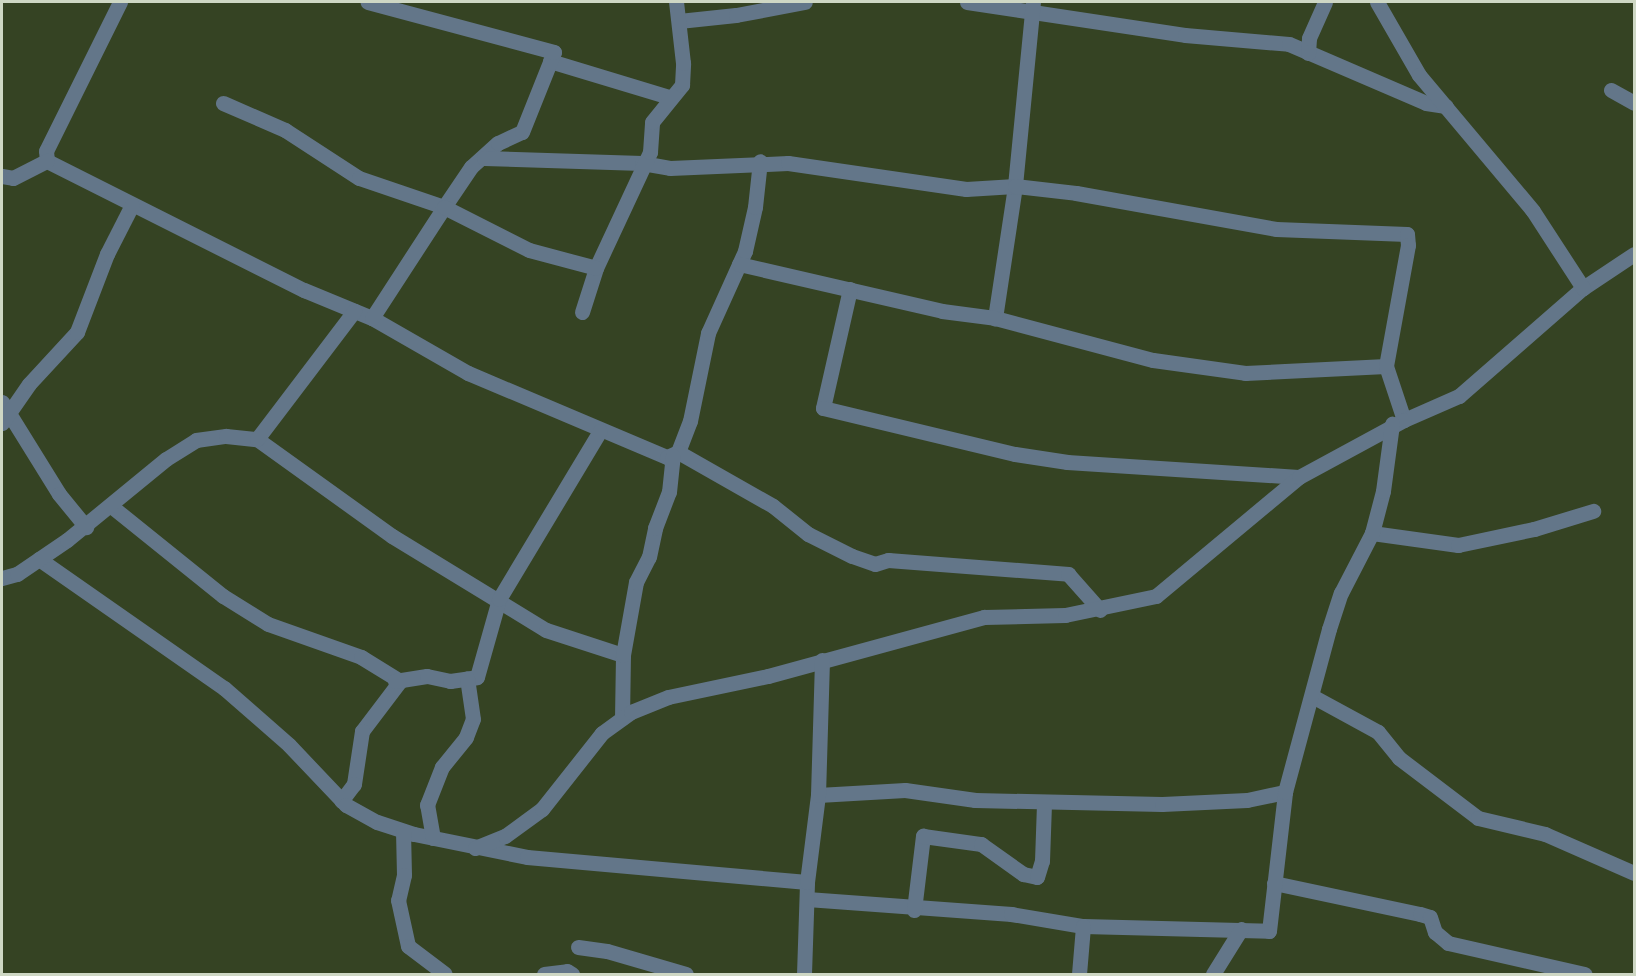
<!DOCTYPE html>
<style>
body{margin:0}
#map{position:relative;width:1636px;height:976px;overflow:hidden;background:#354323;font-family:Barlow,sans-serif}
div>[style]{position:absolute}
[style*='--x']{left:calc(var(--x)*1px);top:calc(var(--y)*1px);width:calc(var(--w)*1px);rotate:calc(var(--a)*1deg)}
.minor>*{height:15px;margin:-7.5px;padding:0 7.5px;transform-origin:7.5px;border-radius:7.5px;background:#637689}
span{translate:-50% -50%;white-space:nowrap;text-align:center;line-height:1.15;-webkit-text-stroke:5px #2b3819;paint-order:stroke}
.frame{position:absolute;inset:0;border:3px solid #ced7c4;pointer-events:none}
</style>
<div id="map">
<div class="minor">
<div style="--x:120;--y:2;--w:166;--a:116.4"></div>
<div style="--x:46;--y:151;--w:10;--a:84"></div>
<div style="--x:47;--y:161;--w:288;--a:26.7"></div>
<div style="--x:304;--y:290;--w:74;--a:22.4"></div>
<div style="--x:372;--y:318;--w:111;--a:29.8"></div>
<div style="--x:468;--y:373;--w:216;--a:22.9"></div>
<div style="--x:667;--y:457;--w:12;--a:-24"></div>
<div style="--x:678;--y:452;--w:33;--a:-69"></div>
<div style="--x:690;--y:421;--w:90;--a:-78.4"></div>
<div style="--x:708;--y:333;--w:90;--a:-65.7"></div>
<div style="--x:745;--y:251;--w:45;--a:-77.2"></div>
<div style="--x:755;--y:207;--w:46;--a:-83.8"></div>
<div style="--x:967;--y:2;--w:220;--a:8.6"></div>
<div style="--x:1185;--y:35;--w:104;--a:4.9"></div>
<div style="--x:1289;--y:44;--w:149;--a:23.3"></div>
<div style="--x:1426;--y:103;--w:20;--a:9"></div>
<div style="--x:1033;--y:2;--w:185;--a:95.6"></div>
<div style="--x:1015;--y:186;--w:134;--a:98.6"></div>
<div style="--x:995;--y:318;--w:163;--a:14.9"></div>
<div style="--x:1153;--y:360;--w:93;--a:8"></div>
<div style="--x:1245;--y:373;--w:141;--a:-2.8"></div>
<div style="--x:1386;--y:366;--w:57;--a:71.6"></div>
<div style="--x:1404;--y:420;--w:60;--a:-23.6"></div>
<div style="--x:1459;--y:396;--w:164;--a:-41.1"></div>
<div style="--x:1583;--y:288;--w:61;--a:-33.7"></div>
<div style="--x:1377;--y:2;--w:84;--a:60.1"></div>
<div style="--x:1419;--y:75;--w:177;--a:50"></div>
<div style="--x:1533;--y:211;--w:92;--a:57"></div>
<div style="--x:679;--y:21;--w:57;--a:-6"></div>
<div style="--x:736;--y:15;--w:70;--a:-10.7"></div>
<div style="--x:1308;--y:53;--w:15;--a:-86"></div>
<div style="--x:1309;--y:38;--w:39;--a:-66"></div>
<div style="--x:550;--y:61;--w:124;--a:16.8"></div>
<div style="--x:1611;--y:90;--w:26;--a:29"></div>
<div style="--x:223;--y:103;--w:68;--a:23.5"></div>
<div style="--x:285;--y:130;--w:88;--a:33"></div>
<div style="--x:359;--y:178;--w:90;--a:18.8"></div>
<div style="--x:444;--y:207;--w:48;--a:-56"></div>
<div style="--x:471;--y:167;--w:36;--a:-42"></div>
<div style="--x:498;--y:143;--w:26;--a:-25"></div>
<div style="--x:522;--y:132;--w:86;--a:-68.2"></div>
<div style="--x:554;--y:52;--w:193;--a:-165"></div>
<div style="--x:484;--y:158;--w:158;--a:1.8"></div>
<div style="--x:642;--y:163;--w:28;--a:10"></div>
<div style="--x:670;--y:168;--w:118;--a:-2.4"></div>
<div style="--x:788;--y:163;--w:180;--a:8.3"></div>
<div style="--x:966;--y:189;--w:49;--a:-3.5"></div>
<div style="--x:1015;--y:186;--w:61;--a:6.5"></div>
<div style="--x:1076;--y:193;--w:203;--a:10.2"></div>
<div style="--x:1276;--y:229;--w:131;--a:2.2"></div>
<div style="--x:1407;--y:234;--w:11;--a:85"></div>
<div style="--x:1408;--y:245;--w:123;--a:100.3"></div>
<div style="--x:2;--y:176;--w:11;--a:10"></div>
<div style="--x:13;--y:178;--w:38;--a:-27"></div>
<div style="--x:739;--y:264;--w:208;--a:13"></div>
<div style="--x:942;--y:311;--w:53;--a:7.5"></div>
<div style="--x:850;--y:289;--w:122;--a:102.8"></div>
<div style="--x:823;--y:408;--w:197;--a:13.5"></div>
<div style="--x:1015;--y:454;--w:53;--a:8.7"></div>
<div style="--x:1067;--y:462;--w:232;--a:3.7"></div>
<div style="--x:582;--y:312;--w:46;--a:-72.3"></div>
<div style="--x:596;--y:268;--w:128;--a:-65"></div>
<div style="--x:650;--y:152;--w:30;--a:-86"></div>
<div style="--x:652;--y:122;--w:48;--a:-51"></div>
<div style="--x:682;--y:85;--w:22;--a:-87"></div>
<div style="--x:683;--y:63;--w:61;--a:-96.5"></div>
<div style="--x:372;--y:318;--w:132;--a:-57"></div>
<div style="--x:444;--y:207;--w:95;--a:26.8"></div>
<div style="--x:529;--y:250;--w:69;--a:15"></div>
<div style="--x:2;--y:402;--w:108;--a:58.2"></div>
<div style="--x:59;--y:494;--w:43;--a:50.7"></div>
<div style="--x:2;--y:423;--w:47;--a:-55.3"></div>
<div style="--x:29;--y:384;--w:71;--a:-47.3"></div>
<div style="--x:77;--y:332;--w:84;--a:-69"></div>
<div style="--x:107;--y:254;--w:55;--a:-63"></div>
<div style="--x:257;--y:439;--w:166;--a:35.7"></div>
<div style="--x:392;--y:536;--w:180;--a:31.4"></div>
<div style="--x:546;--y:630;--w:81;--a:18"></div>
<div style="--x:623;--y:655;--w:63;--a:90.9"></div>
<div style="--x:678;--y:452;--w:109;--a:29.6"></div>
<div style="--x:773;--y:506;--w:45;--a:38.7"></div>
<div style="--x:808;--y:534;--w:49;--a:26.6"></div>
<div style="--x:852;--y:556;--w:24;--a:19"></div>
<div style="--x:875;--y:564;--w:14;--a:-17"></div>
<div style="--x:888;--y:560;--w:181;--a:4.4"></div>
<div style="--x:1068;--y:574;--w:48;--a:48.4"></div>
<div style="--x:111;--y:506;--w:144;--a:38.8"></div>
<div style="--x:223;--y:596;--w:53;--a:31.9"></div>
<div style="--x:268;--y:624;--w:99;--a:19.5"></div>
<div style="--x:361;--y:657;--w:46;--a:31.6"></div>
<div style="--x:400;--y:681;--w:63;--a:127.2"></div>
<div style="--x:362;--y:731;--w:54;--a:98.6"></div>
<div style="--x:354;--y:784;--w:21;--a:127"></div>
<div style="--x:1372;--y:533;--w:87;--a:7.9"></div>
<div style="--x:1458;--y:545;--w:78;--a:-11.9"></div>
<div style="--x:1534;--y:529;--w:62;--a:-17"></div>
<div style="--x:39;--y:559;--w:226;--a:34.9"></div>
<div style="--x:224;--y:688;--w:86;--a:41.2"></div>
<div style="--x:289;--y:745;--w:83;--a:46.5"></div>
<div style="--x:346;--y:805;--w:35;--a:29"></div>
<div style="--x:377;--y:822;--w:39;--a:18"></div>
<div style="--x:414;--y:834;--w:115;--a:11.5"></div>
<div style="--x:527;--y:857;--w:281;--a:5.1"></div>
<div style="--x:2;--y:578;--w:16;--a:-15"></div>
<div style="--x:17;--y:574;--w:60;--a:-34.2"></div>
<div style="--x:67;--y:540;--w:128;--a:-39.3"></div>
<div style="--x:166;--y:459;--w:36;--a:-32"></div>
<div style="--x:196;--y:440;--w:30;--a:-8"></div>
<div style="--x:226;--y:436;--w:31;--a:6"></div>
<div style="--x:257;--y:439;--w:161;--a:-52.8"></div>
<div style="--x:623;--y:655;--w:74;--a:-79.9"></div>
<div style="--x:636;--y:582;--w:28;--a:-63"></div>
<div style="--x:649;--y:557;--w:30;--a:-78"></div>
<div style="--x:655;--y:528;--w:39;--a:-69"></div>
<div style="--x:669;--y:492;--w:36;--a:-84"></div>
<div style="--x:395;--y:681;--w:32;--a:-9"></div>
<div style="--x:427;--y:676;--w:24;--a:12"></div>
<div style="--x:450;--y:681;--w:27;--a:-8"></div>
<div style="--x:477;--y:677;--w:81;--a:-74.2"></div>
<div style="--x:499;--y:599;--w:196;--a:-59"></div>
<div style="--x:1312;--y:696;--w:75;--a:28.6"></div>
<div style="--x:1378;--y:732;--w:33;--a:51"></div>
<div style="--x:1399;--y:758;--w:99;--a:37.2"></div>
<div style="--x:1478;--y:818;--w:69;--a:13.4"></div>
<div style="--x:1545;--y:834;--w:97;--a:23.7"></div>
<div style="--x:818;--y:795;--w:87;--a:-3.3"></div>
<div style="--x:905;--y:790;--w:71;--a:8.1"></div>
<div style="--x:975;--y:800;--w:187;--a:1.2"></div>
<div style="--x:1162;--y:804;--w:85;--a:-2.7"></div>
<div style="--x:1247;--y:800;--w:39;--a:-12"></div>
<div style="--x:403;--y:831;--w:44;--a:88.7"></div>
<div style="--x:404;--y:875;--w:26;--a:103"></div>
<div style="--x:398;--y:900;--w:47;--a:77.7"></div>
<div style="--x:408;--y:946;--w:46;--a:37.1"></div>
<div style="--x:433;--y:838;--w:34;--a:-100"></div>
<div style="--x:427;--y:805;--w:41;--a:-68.5"></div>
<div style="--x:442;--y:767;--w:38;--a:-51"></div>
<div style="--x:466;--y:737;--w:19;--a:-69"></div>
<div style="--x:473;--y:719;--w:41;--a:-98.3"></div>
<div style="--x:475;--y:848;--w:32;--a:-22"></div>
<div style="--x:505;--y:836;--w:46;--a:-36.1"></div>
<div style="--x:542;--y:809;--w:97;--a:-51.7"></div>
<div style="--x:602;--y:733;--w:36;--a:-36"></div>
<div style="--x:631;--y:712;--w:40;--a:-22"></div>
<div style="--x:668;--y:697;--w:102;--a:-11.9"></div>
<div style="--x:768;--y:676;--w:224;--a:-15.3"></div>
<div style="--x:984;--y:617;--w:81;--a:-1.4"></div>
<div style="--x:1065;--y:615;--w:93;--a:-11.8"></div>
<div style="--x:1156;--y:596;--w:186;--a:-39.8"></div>
<div style="--x:1299;--y:477;--w:119;--a:-28.5"></div>
<div style="--x:1274;--y:883;--w:149;--a:12"></div>
<div style="--x:1420;--y:914;--w:10;--a:17"></div>
<div style="--x:1430;--y:917;--w:16;--a:72"></div>
<div style="--x:1435;--y:932;--w:17;--a:40"></div>
<div style="--x:1448;--y:943;--w:140;--a:12.8"></div>
<div style="--x:807;--y:899;--w:205;--a:4.2"></div>
<div style="--x:1011;--y:914;--w:73;--a:9.5"></div>
<div style="--x:1083;--y:926;--w:186;--a:1.5"></div>
<div style="--x:1269;--y:931;--w:140;--a:-83.4"></div>
<div style="--x:1285;--y:792;--w:169;--a:-74.9"></div>
<div style="--x:1329;--y:629;--w:38;--a:-72"></div>
<div style="--x:1341;--y:593;--w:68;--a:-62.7"></div>
<div style="--x:1372;--y:533;--w:43;--a:-75.3"></div>
<div style="--x:1383;--y:491;--w:68;--a:-82.3"></div>
<div style="--x:914;--y:910;--w:75;--a:-83.1"></div>
<div style="--x:923;--y:836;--w:59;--a:7.9"></div>
<div style="--x:981;--y:844;--w:52;--a:35.5"></div>
<div style="--x:1023;--y:874;--w:14;--a:12"></div>
<div style="--x:1037;--y:877;--w:17;--a:-73"></div>
<div style="--x:1042;--y:861;--w:57;--a:-88"></div>
<div style="--x:578;--y:947;--w:29;--a:8"></div>
<div style="--x:607;--y:951;--w:82;--a:16.2"></div>
<div style="--x:544;--y:974;--w:23;--a:-7"></div>
<div style="--x:567;--y:971;--w:6;--a:31"></div>
<div style="--x:804;--y:974;--w:92;--a:-88.1"></div>
<div style="--x:807;--y:882;--w:88;--a:-82.8"></div>
<div style="--x:818;--y:795;--w:135;--a:-88.3"></div>
<div style="--x:1079;--y:974;--w:48;--a:-85.2"></div>
<div style="--x:1213;--y:974;--w:53;--a:-58.1"></div>
</div>
<div class="frame"></div>
</div>
